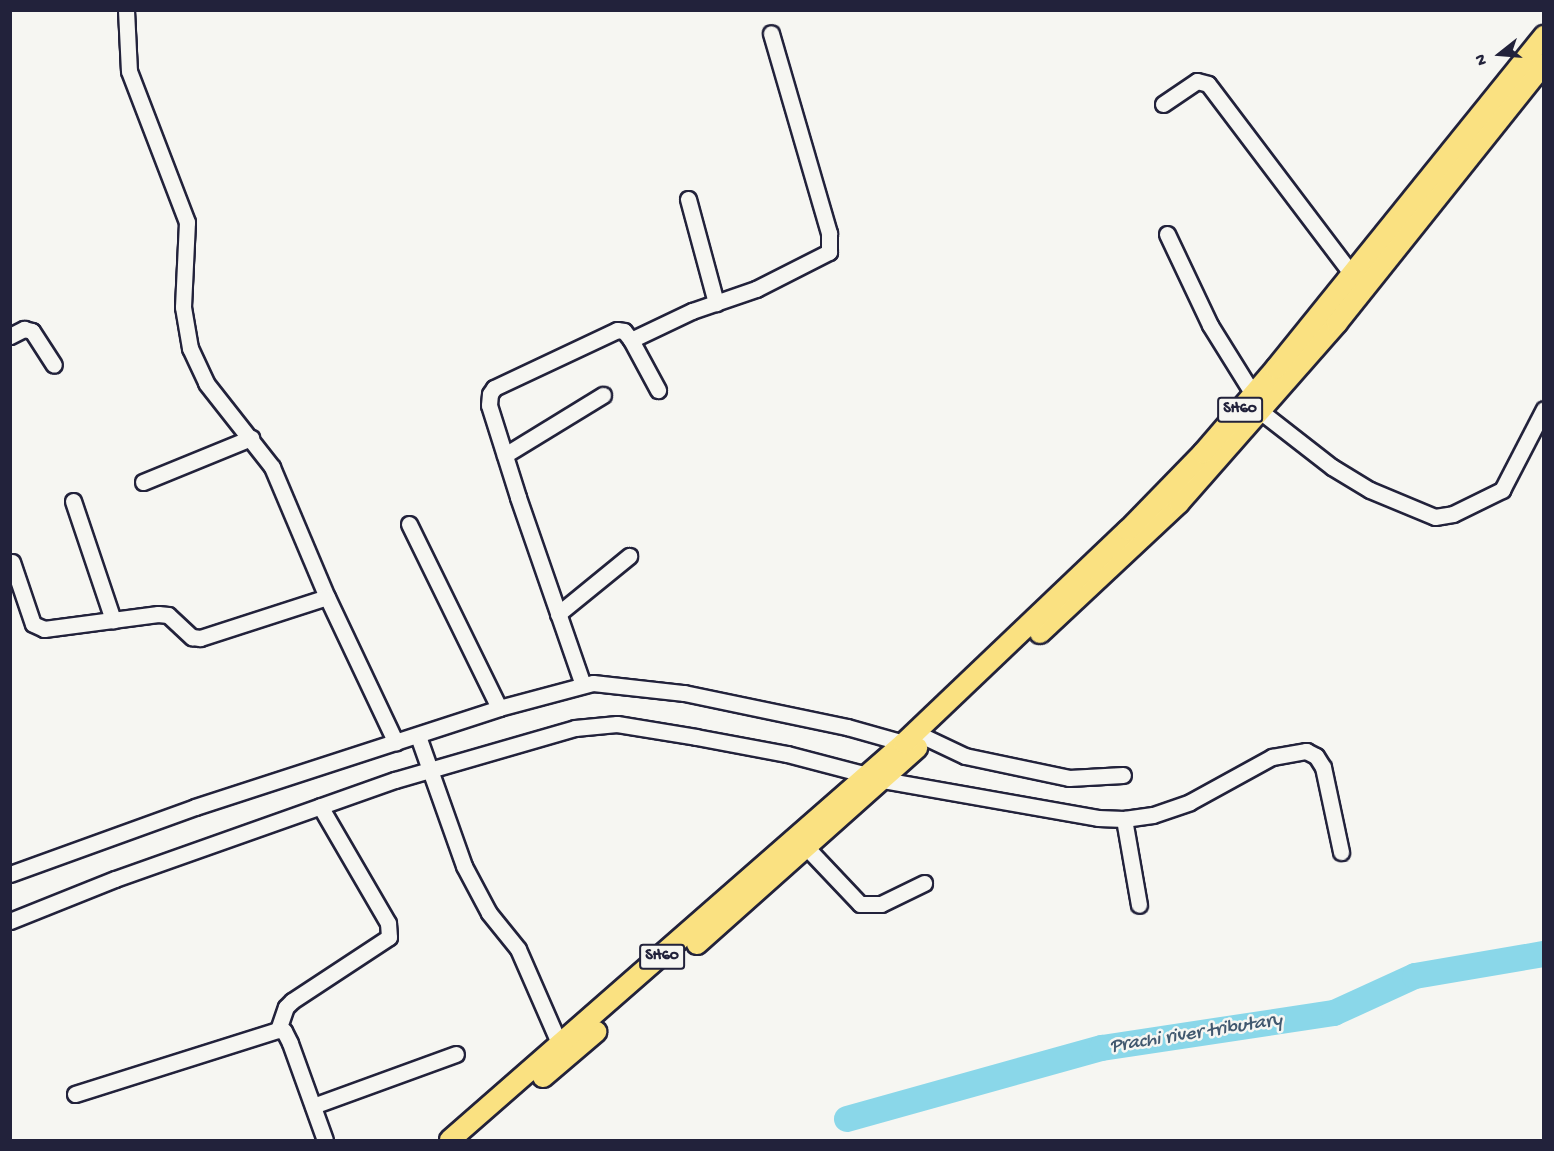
<!DOCTYPE html>
<style>
body{margin:0}
#map{position:relative;width:1554px;height:1151px;overflow:hidden;background:#f6f6f2;font-family:"Gochi Hand",sans-serif}
div>[style]{position:absolute}
[style*='--x']{left:calc(var(--x)*1px);top:calc(var(--y)*1px);width:calc(var(--w)*1px);rotate:calc(var(--a)*1deg)}
.river>*{height:26px;margin:-13px;padding:0 13px;transform-origin:13px;border-radius:13px;background:#8ad7e9}
.roads{filter:drop-shadow(2px 0 #22223b) drop-shadow(-2px 0 #22223b) drop-shadow(0 2px #22223b) drop-shadow(0 -2px #22223b)}
.minor>*{height:15px;margin:-7.5px;padding:0 7.5px;transform-origin:7.5px;border-radius:7.5px;background:#f6f6f2}
.major>*{height:20px;margin:-10px;padding:0 10px;transform-origin:10px;border-radius:10px;background:#fae181}
span{translate:-50% -50%;white-space:nowrap;text-align:center;line-height:1.15;-webkit-text-stroke:5px #f6f6f2;paint-order:stroke}
.shield-label span{padding:2px 4px;background:#f6f6f2;border:2px solid;border-radius:4px;-webkit-text-stroke-width:0}
.shield-label{font-size:16px;color:#22223b;font-weight:700}
.water-label{font-size:20px;color:#41586f;font-style:italic}
.frame{position:absolute;inset:0;border:12px solid #22223b;pointer-events:none}
.north{position:absolute;left:1470px;top:24px;width:60px;height:60px;-webkit-text-stroke:4px #f6f6f2;paint-order:stroke;rotate:253deg;font-size:16px;font-weight:700;line-height:24px;text-align:center;color:#22223b}
.north::after{content:'';display:block;margin:auto;width:21px;height:27px;background:#22223b;clip-path:polygon(50% 0,100% 100%,50% 72%,0 100%)}
</style>
<div id="map">
<div class="river">
<div style="--x:847;--y:1119;--w:265;--a:-15.6"></div>
<div style="--x:1102;--y:1048;--w:235;--a:-8.6"></div>
<div style="--x:1334;--y:1013;--w:89;--a:-24.6"></div>
<div style="--x:1415;--y:976;--w:131;--a:-9.7"></div>
</div>
<div class="roads">
<div class="minor">
<div style="--x:126;--y:10;--w:61;--a:87.2"></div>
<div style="--x:129;--y:71;--w:162;--a:69"></div>
<div style="--x:187;--y:222;--w:85;--a:92.7"></div>
<div style="--x:183;--y:307;--w:42;--a:80.3"></div>
<div style="--x:190;--y:348;--w:38;--a:65"></div>
<div style="--x:206;--y:383;--w:107;--a:51.8"></div>
<div style="--x:272;--y:467;--w:141;--a:67.1"></div>
<div style="--x:327;--y:597;--w:161;--a:64.7"></div>
<div style="--x:1163;--y:104;--w:41;--a:-34.1"></div>
<div style="--x:1197;--y:81;--w:11;--a:15"></div>
<div style="--x:1208;--y:84;--w:241;--a:52.9"></div>
<div style="--x:688;--y:199;--w:108;--a:74.9"></div>
<div style="--x:1167;--y:234;--w:101;--a:64.7"></div>
<div style="--x:1210;--y:325;--w:81;--a:58.1"></div>
<div style="--x:10;--y:336;--w:16;--a:-27"></div>
<div style="--x:24;--y:329;--w:8;--a:14"></div>
<div style="--x:32;--y:331;--w:40;--a:57.1"></div>
<div style="--x:631;--y:340;--w:68;--a:-25.4"></div>
<div style="--x:692;--y:311;--w:68;--a:-19"></div>
<div style="--x:756;--y:289;--w:82;--a:-26.9"></div>
<div style="--x:829;--y:252;--w:19;--a:-90"></div>
<div style="--x:829;--y:233;--w:208;--a:-106.2"></div>
<div style="--x:1260;--y:411;--w:91;--a:37.9"></div>
<div style="--x:1332;--y:467;--w:44;--a:31.2"></div>
<div style="--x:1370;--y:490;--w:70;--a:22.6"></div>
<div style="--x:1435;--y:517;--w:18;--a:-9"></div>
<div style="--x:1453;--y:514;--w:55;--a:-26.1"></div>
<div style="--x:1502;--y:490;--w:91;--a:-62.6"></div>
<div style="--x:505;--y:455;--w:115;--a:-31.5"></div>
<div style="--x:143;--y:482;--w:117;--a:-22.2"></div>
<div style="--x:73;--y:501;--w:126;--a:71.4"></div>
<div style="--x:409;--y:524;--w:205;--a:63.9"></div>
<div style="--x:12;--y:562;--w:65;--a:71.3"></div>
<div style="--x:33;--y:624;--w:12;--a:24"></div>
<div style="--x:44;--y:629;--w:115;--a:-7.5"></div>
<div style="--x:158;--y:614;--w:10;--a:6"></div>
<div style="--x:168;--y:615;--w:33;--a:43"></div>
<div style="--x:192;--y:637;--w:8;--a:7"></div>
<div style="--x:200;--y:638;--w:133;--a:-17.9"></div>
<div style="--x:558;--y:614;--w:92;--a:-39.2"></div>
<div style="--x:583;--y:685;--w:199;--a:-109.1"></div>
<div style="--x:518;--y:497;--w:96;--a:-107.5"></div>
<div style="--x:489;--y:405;--w:11;--a:-85"></div>
<div style="--x:490;--y:394;--w:7;--a:-56"></div>
<div style="--x:494;--y:388;--w:136;--a:-25.2"></div>
<div style="--x:617;--y:330;--w:7;--a:8"></div>
<div style="--x:624;--y:331;--w:11;--a:52"></div>
<div style="--x:631;--y:340;--w:57;--a:61.6"></div>
<div style="--x:418;--y:736;--w:138;--a:70.5"></div>
<div style="--x:464;--y:866;--w:53;--a:62"></div>
<div style="--x:489;--y:913;--w:46;--a:51.1"></div>
<div style="--x:518;--y:949;--w:105;--a:66.4"></div>
<div style="--x:927;--y:738;--w:42;--a:25.3"></div>
<div style="--x:965;--y:756;--w:106;--a:11.9"></div>
<div style="--x:1069;--y:778;--w:54;--a:-3.2"></div>
<div style="--x:883;--y:780;--w:218;--a:10"></div>
<div style="--x:1098;--y:818;--w:26;--a:2"></div>
<div style="--x:1124;--y:819;--w:29;--a:-8"></div>
<div style="--x:1153;--y:815;--w:39;--a:-19"></div>
<div style="--x:1190;--y:802;--w:94;--a:-28.8"></div>
<div style="--x:1272;--y:757;--w:35;--a:-10"></div>
<div style="--x:1306;--y:751;--w:11;--a:27"></div>
<div style="--x:1316;--y:756;--w:13;--a:58"></div>
<div style="--x:1323;--y:767;--w:87;--a:78"></div>
<div style="--x:1124;--y:819;--w:87;--a:80.1"></div>
<div style="--x:807;--y:848;--w:77;--a:46.6"></div>
<div style="--x:860;--y:904;--w:21;--a:0"></div>
<div style="--x:881;--y:904;--w:48;--a:-26"></div>
<div style="--x:10;--y:874;--w:197;--a:-19.9"></div>
<div style="--x:195;--y:807;--w:320;--a:-18"></div>
<div style="--x:499;--y:708;--w:97;--a:-14.9"></div>
<div style="--x:593;--y:683;--w:92;--a:6.3"></div>
<div style="--x:684;--y:693;--w:167;--a:11.8"></div>
<div style="--x:847;--y:727;--w:59;--a:15.7"></div>
<div style="--x:10;--y:921;--w:113;--a:-21.8"></div>
<div style="--x:115;--y:879;--w:297;--a:-19.5"></div>
<div style="--x:395;--y:780;--w:187;--a:-16.1"></div>
<div style="--x:575;--y:728;--w:42;--a:-5.4"></div>
<div style="--x:617;--y:724;--w:80;--a:9.3"></div>
<div style="--x:696;--y:737;--w:93;--a:10.6"></div>
<div style="--x:787;--y:754;--w:83;--a:14.7"></div>
<div style="--x:278;--y:1030;--w:24;--a:-71"></div>
<div style="--x:286;--y:1007;--w:8;--a:-45"></div>
<div style="--x:292;--y:1001;--w:116;--a:-33.4"></div>
<div style="--x:389;--y:937;--w:14;--a:-94"></div>
<div style="--x:388;--y:923;--w:135;--a:-120.2"></div>
<div style="--x:75;--y:1094;--w:213;--a:-17.5"></div>
<div style="--x:278;--y:1030;--w:6;--a:9"></div>
<div style="--x:284;--y:1031;--w:13;--a:63"></div>
<div style="--x:290;--y:1043;--w:103;--a:70.2"></div>
<div style="--x:313;--y:1106;--w:152;--a:-20"></div>
</div>
<div class="major">
<div style="--x:1040;--y:633;--w:190;--a:-43.1"></div>
<div style="--x:1179;--y:503;--w:240;--a:-48.7"></div>
<div style="--x:1337;--y:323;--w:332;--a:-51.4"></div>
<div style="--x:697;--y:944;--w:295;--a:-41.7"></div>
<div style="--x:543;--y:1077;--w:70;--a:-40.3"></div>
<div style="--x:450;--y:1140;--w:603;--a:-41.17"></div>
<div style="--x:904;--y:743;--w:309;--a:-43.6"></div>
<div style="--x:1128;--y:530;--w:107;--a:-45.8"></div>
<div style="--x:1203;--y:453;--w:112;--a:-49.3"></div>
<div style="--x:1276;--y:368;--w:427;--a:-51.1"></div>
</div>
</div>
<div class="shield-label">
<span style="left:1240px;top:410px">SH60</span>
<span style="left:662px;top:957px">SH60</span>
</div>
<div class="water-label">
<span style="left:1196px;top:1034px;rotate:-9deg">Prachi river tributary</span>
</div>
<div class="frame"></div>
<div class="north">N</div>
</div>
